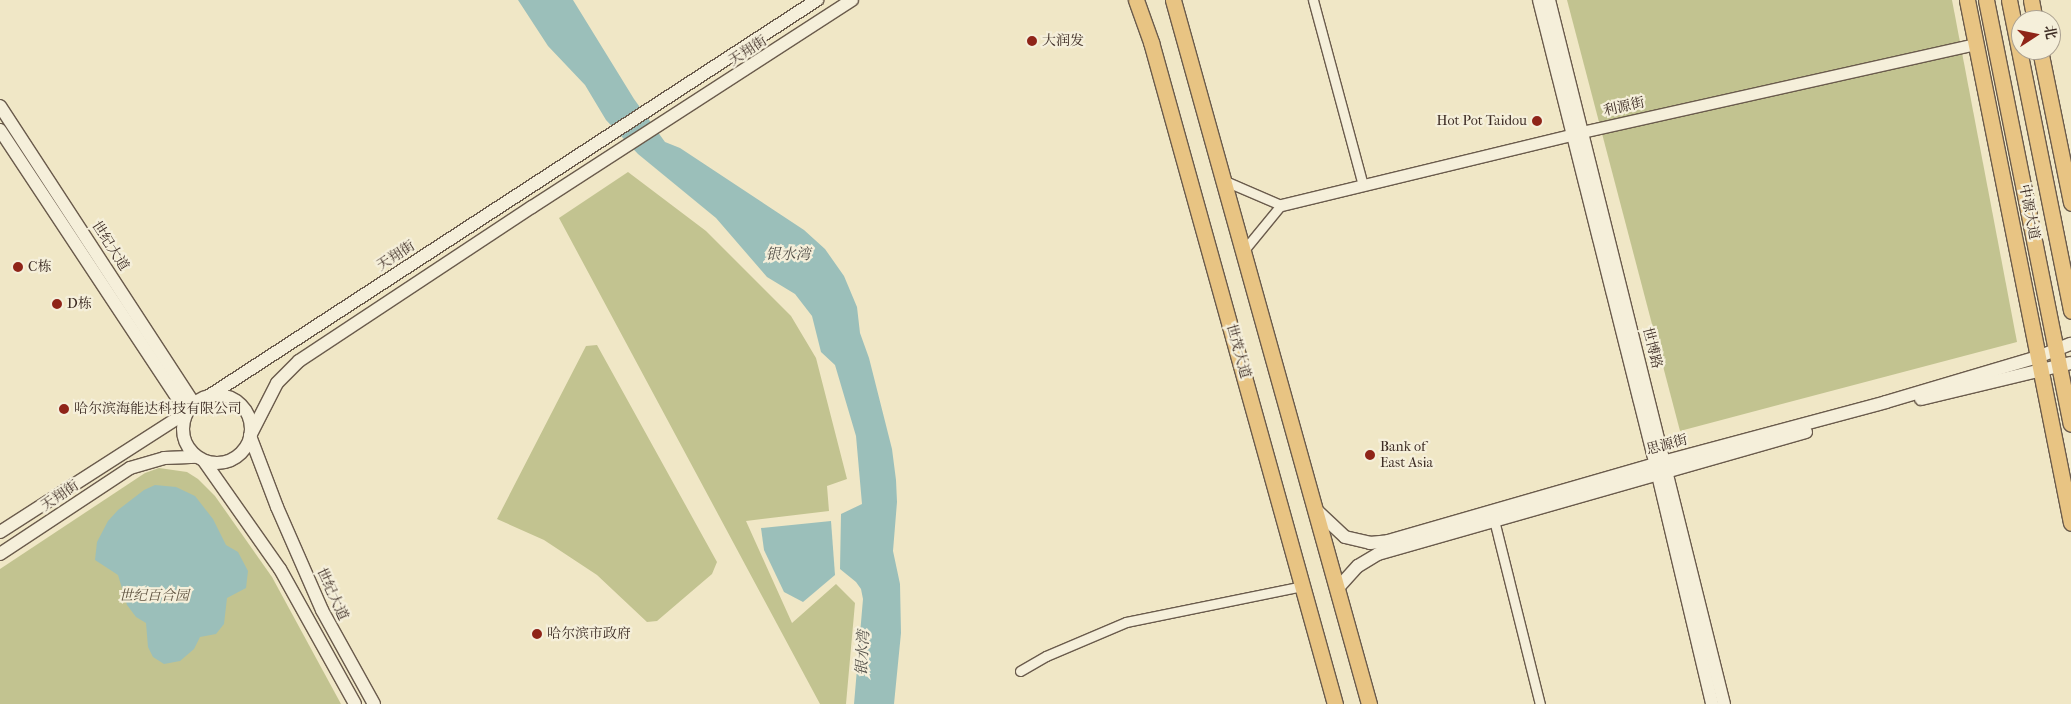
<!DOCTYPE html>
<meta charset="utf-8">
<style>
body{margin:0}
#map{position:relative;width:2071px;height:704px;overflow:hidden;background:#f0e7c6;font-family:"IM FELL French Canon","Noto Serif SC",serif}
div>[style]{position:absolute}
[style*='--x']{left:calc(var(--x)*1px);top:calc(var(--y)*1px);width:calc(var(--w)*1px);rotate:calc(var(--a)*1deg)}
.green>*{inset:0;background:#c2c390}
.water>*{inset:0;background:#9bbfba}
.roads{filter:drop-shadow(1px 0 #6a5b4c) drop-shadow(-1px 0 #6a5b4c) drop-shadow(0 1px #6a5b4c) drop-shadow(0 -1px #6a5b4c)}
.minor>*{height:9px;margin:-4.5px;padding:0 4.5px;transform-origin:4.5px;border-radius:4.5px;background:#f5efda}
.tertiary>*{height:11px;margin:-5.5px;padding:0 5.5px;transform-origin:5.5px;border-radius:5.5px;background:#f5efda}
.secondary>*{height:12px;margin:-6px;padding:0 6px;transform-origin:6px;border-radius:6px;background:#f5efda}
.secondary>.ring{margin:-6px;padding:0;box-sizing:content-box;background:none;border:12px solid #f5efda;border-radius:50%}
.primary>*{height:15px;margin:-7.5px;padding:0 7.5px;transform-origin:7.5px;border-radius:7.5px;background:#e8c483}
.trunk>*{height:15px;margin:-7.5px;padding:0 7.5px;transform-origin:7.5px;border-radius:7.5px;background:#e8c483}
.dots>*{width:14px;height:14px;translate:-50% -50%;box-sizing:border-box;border:2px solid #f5efda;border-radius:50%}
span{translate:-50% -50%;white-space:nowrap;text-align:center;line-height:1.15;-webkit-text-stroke:4.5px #f5efda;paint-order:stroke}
.poi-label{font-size:14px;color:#3d2c24}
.left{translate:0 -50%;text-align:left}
.right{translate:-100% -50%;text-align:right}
.street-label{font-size:14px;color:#3d2c24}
.park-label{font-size:14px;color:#5e523f;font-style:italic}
.water-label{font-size:15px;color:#54514a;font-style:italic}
.north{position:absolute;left:2011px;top:10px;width:50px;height:50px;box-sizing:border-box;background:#f5efda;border:1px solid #aba191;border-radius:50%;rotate:79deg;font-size:14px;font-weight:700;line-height:20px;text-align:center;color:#3d2c24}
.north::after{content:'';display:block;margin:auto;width:18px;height:22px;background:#8f2418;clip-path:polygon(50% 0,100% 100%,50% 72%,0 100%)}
</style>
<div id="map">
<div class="green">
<div style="clip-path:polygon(1567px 0,1952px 0,2017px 342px,1680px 431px)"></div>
<div style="clip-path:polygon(628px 172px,706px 231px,791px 316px,816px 358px,847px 479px,827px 486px,829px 511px,746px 521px,792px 623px,836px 584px,855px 603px,846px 704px,820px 704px,559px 218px)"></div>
<div style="clip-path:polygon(597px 345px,717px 562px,712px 574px,657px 621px,647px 622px,597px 575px,544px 540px,497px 519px,586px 346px)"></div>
<div style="clip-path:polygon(159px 468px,187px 472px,198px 479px,215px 496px,272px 577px,341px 704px,0 704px,0 569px,145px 473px)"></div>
</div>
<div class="water">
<div style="clip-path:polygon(518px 0,573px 0,634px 99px,665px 142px,680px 148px,804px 230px,825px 249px,844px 276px,857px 307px,860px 333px,869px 358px,892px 449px,896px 480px,897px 502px,893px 551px,900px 584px,901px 633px,894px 704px,854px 704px,863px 599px,861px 589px,856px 582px,840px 569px,841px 514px,862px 504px,856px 436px,835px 365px,821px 352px,812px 316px,795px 294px,767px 277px,716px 218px,638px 154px,606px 120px,585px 85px,548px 46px)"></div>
<div style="clip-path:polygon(155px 485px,176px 487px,195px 496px,213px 519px,226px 545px,238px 552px,248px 571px,246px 588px,227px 598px,224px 624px,216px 634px,200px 637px,194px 649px,180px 661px,164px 664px,153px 657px,148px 647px,146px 623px,136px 617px,127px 605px,118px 575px,95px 560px,97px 542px,108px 521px,118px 510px,144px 490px)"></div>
<div style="clip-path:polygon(831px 521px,835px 575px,803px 602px,784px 592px,764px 550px,761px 528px)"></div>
</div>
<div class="roads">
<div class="minor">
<div style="--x:1313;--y:0;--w:192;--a:74.9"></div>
<div style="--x:1225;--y:181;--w:61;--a:23.2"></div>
<div style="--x:1281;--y:205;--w:58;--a:129.4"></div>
<div style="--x:1494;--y:520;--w:190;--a:76"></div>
<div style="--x:1020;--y:671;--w:30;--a:-30"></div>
<div style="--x:1046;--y:656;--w:87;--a:-23"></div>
<div style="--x:1126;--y:622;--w:181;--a:-11.5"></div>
</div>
<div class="tertiary">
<div style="--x:1281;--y:205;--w:310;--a:-13.6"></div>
<div style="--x:1582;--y:132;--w:404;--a:-12.6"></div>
</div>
<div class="secondary">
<div style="--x:1539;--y:0;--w:490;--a:75.9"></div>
<div style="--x:1658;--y:475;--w:235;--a:76.7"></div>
<div style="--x:1549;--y:0;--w:725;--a:76.04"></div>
<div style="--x:0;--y:106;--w:356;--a:56.9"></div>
<div style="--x:0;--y:130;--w:338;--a:56.5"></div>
<div style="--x:187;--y:412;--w:222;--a:147.3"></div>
<div class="ring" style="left:183px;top:395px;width:56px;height:56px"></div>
<div style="--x:209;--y:396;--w:726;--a:-33.08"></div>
<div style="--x:1921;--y:399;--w:154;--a:-13.5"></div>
<div style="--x:204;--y:461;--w:132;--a:54.9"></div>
<div style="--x:280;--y:569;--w:154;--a:60.9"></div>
<div style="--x:1314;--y:508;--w:42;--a:43.1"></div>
<div style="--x:1345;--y:537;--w:26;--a:13"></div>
<div style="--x:1370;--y:543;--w:18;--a:-6"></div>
<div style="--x:1388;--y:541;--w:278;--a:-16.1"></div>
<div style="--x:1655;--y:464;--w:239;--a:-15"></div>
<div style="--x:1886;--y:402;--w:159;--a:-16.5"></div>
<div style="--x:2038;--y:357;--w:35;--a:-22"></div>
<div style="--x:0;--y:554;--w:156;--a:-33.5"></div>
<div style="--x:130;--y:468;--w:35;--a:-16"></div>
<div style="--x:164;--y:458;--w:33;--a:-2"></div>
<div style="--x:1337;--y:589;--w:31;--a:-48"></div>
<div style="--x:1358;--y:566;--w:23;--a:-31"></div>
<div style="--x:1378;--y:554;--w:445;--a:-15.9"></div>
<div style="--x:374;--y:704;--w:107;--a:-119"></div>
<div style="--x:322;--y:610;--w:112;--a:-113.6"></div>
<div style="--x:277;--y:507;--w:76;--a:-110.8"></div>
<div style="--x:250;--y:436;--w:59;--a:-63"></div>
<div style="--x:277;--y:383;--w:31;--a:-45"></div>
<div style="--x:299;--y:361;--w:279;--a:-33.5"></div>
<div style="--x:532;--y:207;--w:381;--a:-32.9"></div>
</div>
<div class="primary">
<div style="--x:1136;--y:0;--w:45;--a:70.3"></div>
<div style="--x:1151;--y:42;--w:687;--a:74.47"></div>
<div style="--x:1173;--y:0;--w:731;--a:74.44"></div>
</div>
<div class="trunk">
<div style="--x:1967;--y:0;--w:533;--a:78.75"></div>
<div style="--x:1986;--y:0;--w:432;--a:78.7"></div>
<div style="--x:2009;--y:0;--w:317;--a:78.7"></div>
<div style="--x:2031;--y:0;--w:20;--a:79"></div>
<div style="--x:2040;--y:50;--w:156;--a:78.5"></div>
</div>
</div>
<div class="dots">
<div style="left:1032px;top:41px;background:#8f2418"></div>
<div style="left:1537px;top:121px;background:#8f2418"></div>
<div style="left:18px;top:267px;background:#8f2418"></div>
<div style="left:57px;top:304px;background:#8f2418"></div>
<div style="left:64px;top:409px;background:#8f2418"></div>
<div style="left:1370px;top:455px;background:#8f2418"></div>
<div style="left:537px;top:634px;background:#8f2418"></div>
</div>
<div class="poi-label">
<span class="left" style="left:1042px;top:41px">大润发</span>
<span class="right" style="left:1527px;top:121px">Hot Pot Taidou</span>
<span class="left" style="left:28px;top:267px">C栋</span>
<span class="left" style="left:67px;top:304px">D栋</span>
<span class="left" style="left:74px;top:409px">哈尔滨海能达科技有限公司</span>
<span class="left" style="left:1380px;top:455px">Bank of<br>East Asia</span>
<span class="left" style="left:547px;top:634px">哈尔滨市政府</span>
</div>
<div class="street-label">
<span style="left:748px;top:51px;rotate:-33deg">天翔街</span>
<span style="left:1624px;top:107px;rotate:-13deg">利源街</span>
<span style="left:2029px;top:212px;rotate:79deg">中源大道</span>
<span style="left:110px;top:246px;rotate:57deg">世纪大道</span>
<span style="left:396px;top:256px;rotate:-33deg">天翔街</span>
<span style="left:1652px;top:348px;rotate:76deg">世博路</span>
<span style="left:1238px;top:351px;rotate:74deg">世茂大道</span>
<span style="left:1667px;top:445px;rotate:-15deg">思源街</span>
<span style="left:60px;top:496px;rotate:-34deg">天翔街</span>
<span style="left:332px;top:594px;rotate:65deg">世纪大道</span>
</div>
<div class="park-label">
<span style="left:154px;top:596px">世纪百合园</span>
</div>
<div class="water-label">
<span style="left:788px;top:255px">银水湾</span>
<span style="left:863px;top:653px;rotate:-87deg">银水湾</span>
</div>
<div class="north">北</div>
</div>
